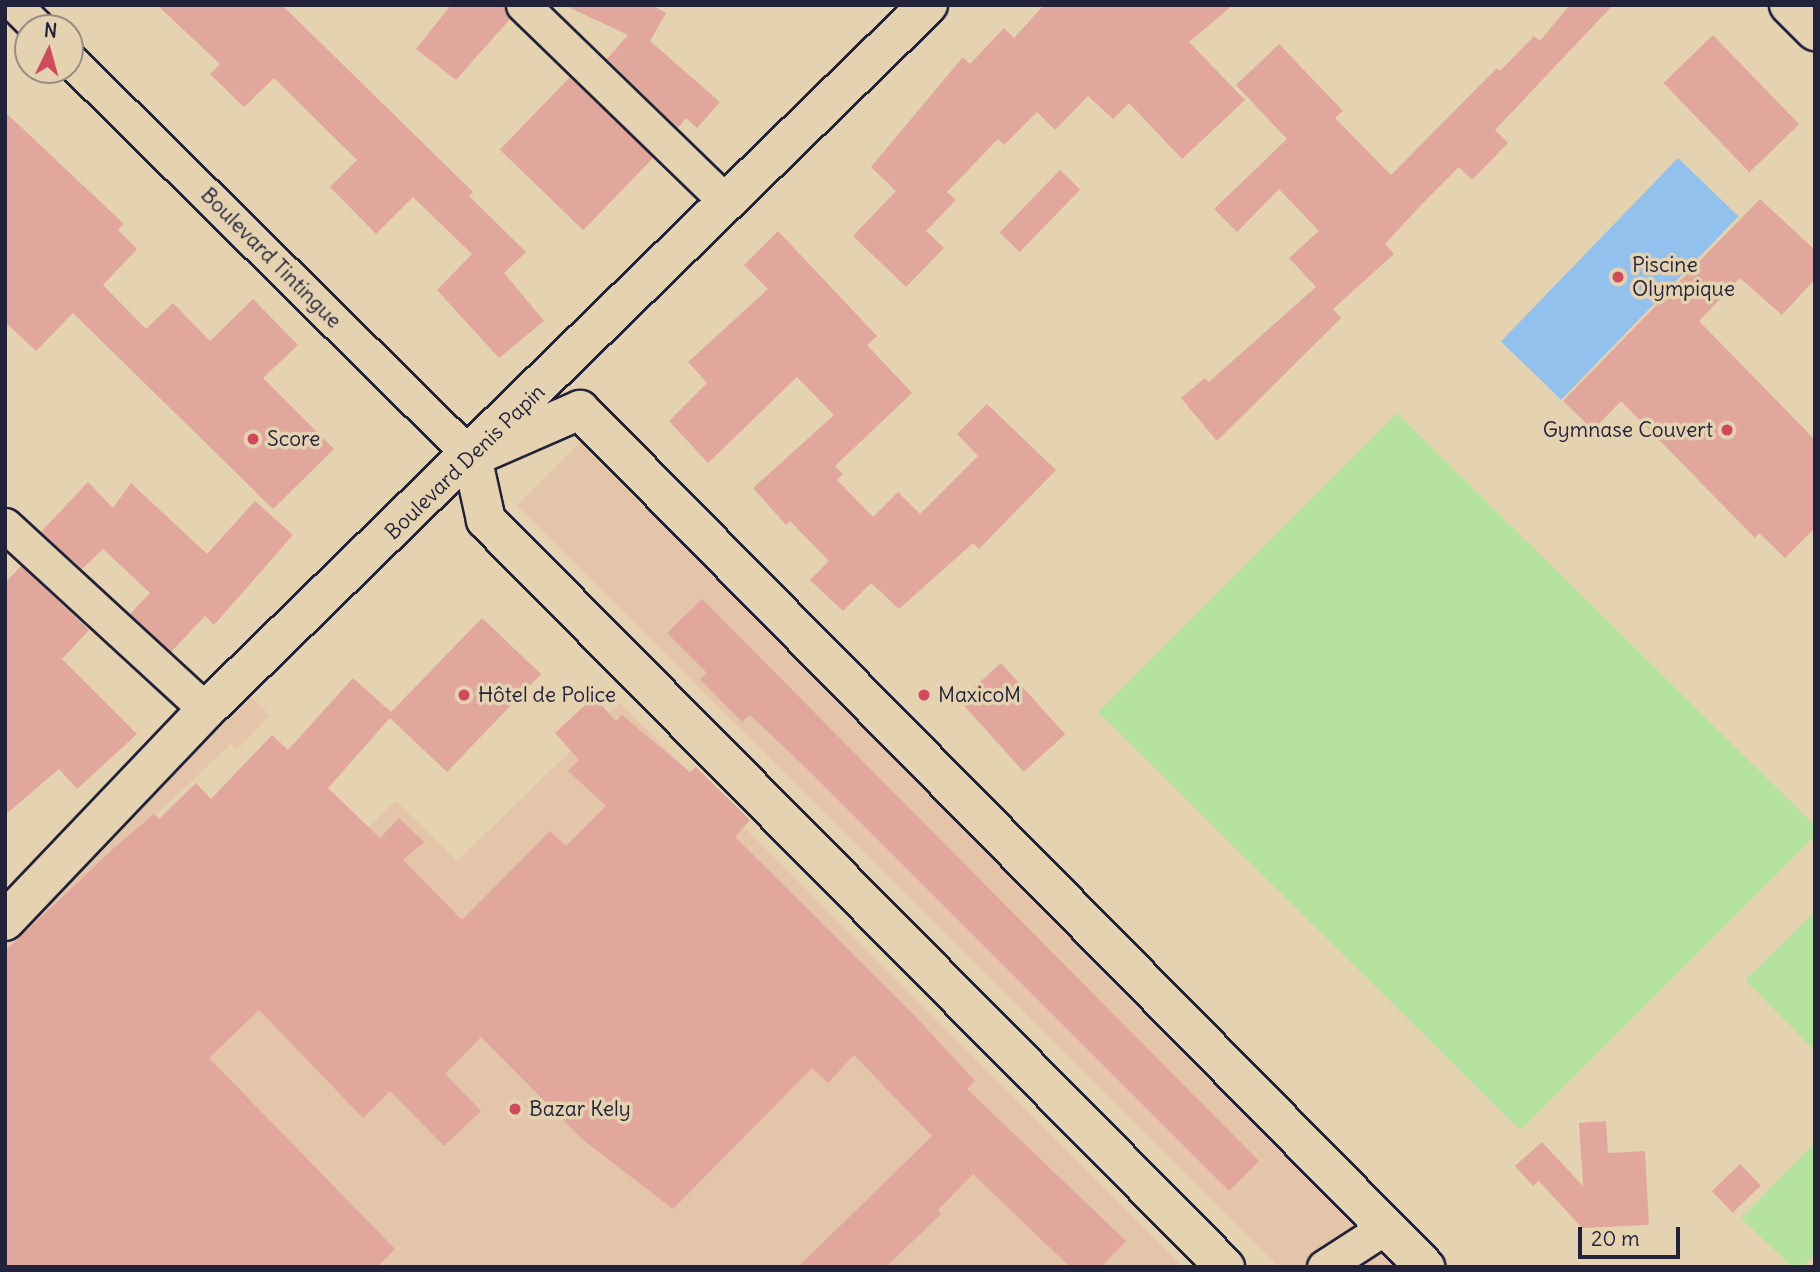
<!DOCTYPE html>
<meta charset="utf-8">
<style>
body{margin:0}
#map{position:relative;width:1820px;height:1272px;overflow:hidden;background:#e5d2b0;font-family:Delius,sans-serif}
div>[style]{position:absolute}
[style*='--x']{left:calc(var(--x)*1px);top:calc(var(--y)*1px);width:calc(var(--w)*1px);rotate:calc(var(--a)*1deg)}
.built>*{inset:0;background:#e4c5aa;transform-origin:0 0}
.green>*{inset:0;background:#b6e2a0}
.water>*{inset:0;background:#91c1ec;transform-origin:0 0}
.building>*{inset:0;background:#e1a79d;transform-origin:0 0}
.roads{filter:drop-shadow(2px 0 #22223b) drop-shadow(-2px 0 #22223b) drop-shadow(0 2px #22223b) drop-shadow(0 -2px #22223b)}
.minor>*{height:33px;margin:-16.5px;padding:0 16.5px;transform-origin:16.5px;border-radius:16.5px;background:#e5d2b0}
.tertiary>*{height:38px;margin:-19px;padding:0 19px;transform-origin:19px;border-radius:19px;background:#e5d2b0}
.secondary>*{height:38px;margin:-19px;padding:0 19px;transform-origin:19px;border-radius:19px;background:#e5d2b0}
.dots>*{width:19px;height:19px;translate:-50% -50%;box-sizing:border-box;border:4px solid #e5d2b0;border-radius:50%}
span{translate:-50% -50%;white-space:nowrap;text-align:center;line-height:1.15;-webkit-text-stroke:7px #e5d2b0;paint-order:stroke}
.street-label{font-size:21px;color:#22223b}
.poi-label{font-size:21px;color:#22223b}
.left{translate:0 -50%;text-align:left}
.right{translate:-100% -50%;text-align:right}
.frame{position:absolute;inset:0;border:7px solid #22223b;pointer-events:none}
.north{position:absolute;left:14px;top:14px;width:70px;height:70px;box-sizing:border-box;background:#e5d2b0;border:2px solid #978c81;border-radius:50%;rotate:5deg;font-size:19px;font-weight:700;line-height:28px;text-align:center;color:#22223b}
.north::after{content:'';display:block;margin:auto;width:24px;height:32px;background:#d1495b;clip-path:polygon(50% 0,100% 100%,50% 72%,0 100%)}
.scale{position:absolute;left:1578px;top:1227px;width:102px;height:32px;box-sizing:border-box;border:4px solid #22223b;border-top:0;padding-left:9px;font-size:21px;line-height:24px;white-space:nowrap;color:#22223b;-webkit-text-stroke:5px #e5d2b0;paint-order:stroke}
</style>
<div id="map">
<div class="built">
<div style="left:589px;top:433px;width:1172px;height:102px;rotate:45deg"></div>
<div style="clip-path:polygon(242px 688px,270px 715px,237px 750px,231px 744px,124px 845px,239px 951px,396px 801px,457px 861px,620px 703px,1183px 1267px,5px 1267px,5px 919px)"></div>
</div>
<div class="green">
<div style="clip-path:polygon(1397px 413px,1815px 826px,1815px 836px,1520px 1130px,1098px 712px)"></div>
<div style="clip-path:polygon(1815px 911px,1815px 1051px,1745px 980px)"></div>
<div style="clip-path:polygon(1815px 1142px,1815px 1254px,1802px 1267px,1792px 1267px,1741px 1218px)"></div>
</div>
<div class="water">
<div style="left:1678px;top:158px;width:84px;height:255px;rotate:44deg"></div>
</div>
<div class="building">
<div style="clip-path:polygon(157px 5px,282px 5px,473px 192px,469px 196px,526px 252px,504px 273px,544px 321px,499px 358px,437px 290px,472px 254px,413px 197px,376px 234px,330px 187px,357px 160px,274px 78px,244px 107px,210px 74px,220px 64px)"></div>
<div style="clip-path:polygon(451px 5px,504px 5px,510px 19px,456px 80px,416px 49px)"></div>
<div style="clip-path:polygon(564px 5px,652px 5px,666px 13px,650px 41px,720px 102px,697px 128px,686px 118px,678px 128px,607px 59px,628px 35px)"></div>
<div style="clip-path:polygon(1044px 5px,1233px 5px,1189px 42px,1245px 100px,1182px 159px,1129px 103px,1113px 119px,1088px 96px,1055px 130px,1037px 112px,1004px 145px,998px 139px,947px 192px,956px 200px,926px 231px,944px 248px,906px 287px,853px 236px,896px 191px,871px 167px,963px 57px,970px 64px,1004px 28px,1014px 38px)"></div>
<div style="clip-path:polygon(1570px 5px,1613px 5px,1495px 130px,1508px 143px,1472px 180px,1459px 167px,1420px 206px,1385px 244px,1394px 254px,1333px 309px,1341px 318px,1217px 441px,1181px 398px,1205px 378px,1209px 382px,1316px 287px,1289px 258px,1319px 231px,1279px 189px,1237px 232px,1214px 209px,1287px 139px,1236px 85px,1279px 44px,1343px 111px,1335px 118px,1391px 175px,1497px 68px,1500px 71px,1534px 36px,1540px 41px)"></div>
<div style="left:1713px;top:35px;width:124px;height:69px;rotate:46deg"></div>
<div style="left:570px;top:77px;width:116px;height:101px;rotate:44deg"></div>
<div style="clip-path:polygon(5px 112px,124px 224px,118px 230px,137px 249px,103px 285px,146px 329px,173px 303px,210px 341px,253px 299px,298px 345px,263px 378px,334px 449px,273px 509px,73px 313px,36px 351px,5px 322px)"></div>
<div style="left:1060px;top:170px;width:28px;height:87px;rotate:44deg"></div>
<div style="clip-path:polygon(1760px 199px,1815px 250px,1815px 279px,1782px 315px,1740px 278px,1699px 321px,1815px 440px,1815px 528px,1785px 558px,1759px 533px,1755px 538px,1621px 401px,1593px 430px,1563px 401px)"></div>
<div style="clip-path:polygon(778px 231px,877px 336px,867px 345px,912px 393px,835px 466px,843px 474px,837px 480px,873px 517px,898px 492px,920px 514px,978px 456px,957px 434px,987px 404px,1056px 470px,979px 549px,973px 543px,899px 609px,871px 583px,843px 611px,810px 580px,829px 561px,790px 521px,786px 525px,753px 488px,834px 415px,797px 377px,708px 463px,669px 421px,707px 383px,688px 362px,768px 289px,744px 265px)"></div>
<div style="clip-path:polygon(88px 482px,113px 508px,131px 483px,207px 554px,255px 501px,293px 535px,214px 625px,205px 616px,171px 652px,130px 614px,150px 593px,103px 549px,82px 569px,41px 532px)"></div>
<div style="clip-path:polygon(21px 566px,89px 630px,62px 659px,137px 734px,77px 789px,59px 769px,5px 815px,5px 583px)"></div>
<div style="clip-path:polygon(702px 599px,1259px 1161px,1229px 1191px,806px 768px,750px 715px,742px 722px,700px 679px,707px 673px,667px 633px)"></div>
<div style="clip-path:polygon(482px 618px,541px 674px,447px 772px,390px 718px,328px 788px,380px 838px,399px 818px,424px 842px,403px 860px,462px 920px,550px 831px,566px 846px,606px 806px,568px 771px,579px 760px,555px 733px,594px 697px,616px 721px,622px 715px,690px 772px,696px 767px,750px 820px,735px 837px,915px 1016px,975px 1081px,967px 1089px,1126px 1241px,1101px 1267px,1070px 1267px,973px 1174px,938px 1210px,941px 1214px,886px 1267px,798px 1267px,932px 1136px,854px 1055px,828px 1083px,812px 1068px,673px 1209px,583px 1140px,481px 1037px,445px 1074px,481px 1111px,444px 1146px,390px 1091px,363px 1118px,259px 1010px,209px 1058px,395px 1249px,377px 1267px,5px 1267px,5px 951px,114px 848px,154px 814px,159px 819px,196px 783px,211px 799px,272px 735px,288px 750px,353px 678px,391px 712px)"></div>
<div style="left:1001px;top:663px;width:96px;height:56px;rotate:48deg"></div>
<div style="clip-path:polygon(1606px 1121px,1608px 1153px,1645px 1151px,1649px 1225px,1582px 1228px,1539px 1181px,1533px 1186px,1515px 1166px,1542px 1142px,1583px 1186px,1579px 1123px)"></div>
<div style="left:1740px;top:1164px;width:30px;height:39px;rotate:46deg"></div>
</div>
<div class="roads">
<div class="minor">
<div style="--x:15;--y:5;--w:33;--a:45"></div>
<div style="--x:523;--y:5;--w:284;--a:44.1"></div>
<div style="--x:70;--y:60;--w:565;--a:44.64"></div>
<div style="--x:5;--y:525;--w:273;--a:42.6"></div>
<div style="--x:1324;--y:1267;--w:74;--a:-32.8"></div>
</div>
<div class="tertiary">
<div style="--x:1225;--y:1267;--w:1051;--a:-134.69"></div>
<div style="--x:486;--y:520;--w:65;--a:-102.5"></div>
<div style="--x:472;--y:457;--w:118;--a:-23.5"></div>
<div style="--x:580;--y:410;--w:1204;--a:45.4"></div>
</div>
<div class="secondary">
<div style="--x:1789;--y:5;--w:37;--a:45"></div>
<div style="--x:5;--y:921;--w:291;--a:-46.4"></div>
<div style="--x:206;--y:710;--w:1009;--a:-44.32"></div>
</div>
</div>
<div class="dots">
<div style="left:1618px;top:277px;background:#d1495b"></div>
<div style="left:1727px;top:430px;background:#d1495b"></div>
<div style="left:253px;top:439px;background:#d1495b"></div>
<div style="left:464px;top:695px;background:#d1495b"></div>
<div style="left:924px;top:695px;background:#d1495b"></div>
<div style="left:515px;top:1109px;background:#d1495b"></div>
</div>
<div class="street-label">
<span style="left:271px;top:258px;rotate:45deg">Boulevard Tintingue</span>
<span style="left:465px;top:462px;rotate:-44deg">Boulevard Denis Papin</span>
</div>
<div class="poi-label">
<span class="left" style="left:1632px;top:277px">Piscine<br>Olympique</span>
<span class="right" style="left:1713px;top:430px">Gymnase Couvert</span>
<span class="left" style="left:267px;top:439px">Score</span>
<span class="left" style="left:478px;top:695px">Hôtel de Police</span>
<span class="left" style="left:938px;top:695px">MaxicoM</span>
<span class="left" style="left:529px;top:1109px">Bazar Kely</span>
</div>
<div class="frame"></div>
<div class="north">N</div>
<div class="scale">20 m</div>
</div>
